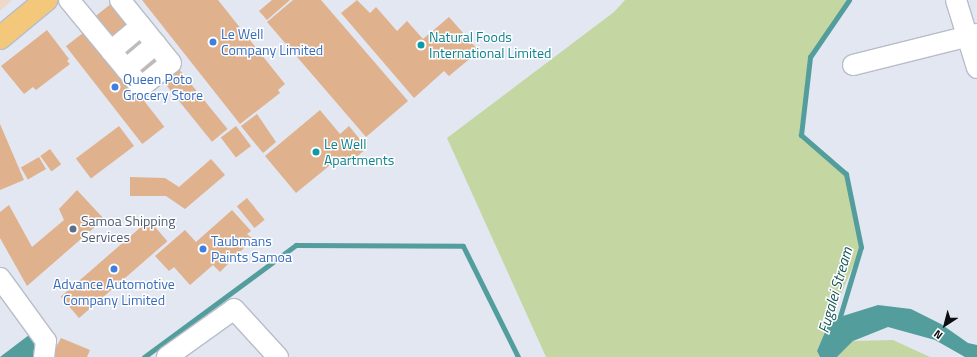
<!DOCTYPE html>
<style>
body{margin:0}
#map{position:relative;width:977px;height:357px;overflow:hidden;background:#e2e7f2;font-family:"Titillium Web",sans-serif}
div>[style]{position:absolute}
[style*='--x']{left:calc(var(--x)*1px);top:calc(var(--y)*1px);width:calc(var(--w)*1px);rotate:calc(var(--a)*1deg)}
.education>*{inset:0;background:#eed8cb}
.green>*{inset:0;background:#c4d7a3}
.water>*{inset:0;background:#539d9d}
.stream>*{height:5px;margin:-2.5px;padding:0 2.5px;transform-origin:2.5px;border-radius:2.5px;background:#539d9d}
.building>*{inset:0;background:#dfb18c;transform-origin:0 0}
.roads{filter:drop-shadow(1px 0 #b8bdc8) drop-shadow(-1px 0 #b8bdc8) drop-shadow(0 1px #b8bdc8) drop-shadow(0 -1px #b8bdc8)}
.minor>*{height:20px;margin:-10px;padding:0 10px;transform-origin:10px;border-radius:10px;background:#fff}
.major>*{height:22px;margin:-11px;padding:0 11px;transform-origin:11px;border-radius:11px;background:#f4c87b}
.dots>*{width:11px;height:11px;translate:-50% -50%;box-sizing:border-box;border:2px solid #fff;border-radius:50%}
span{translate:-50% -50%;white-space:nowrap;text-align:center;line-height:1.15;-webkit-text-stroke:3px #fff;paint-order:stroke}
.shop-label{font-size:14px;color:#366cbe}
.left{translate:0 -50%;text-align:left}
.culture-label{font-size:14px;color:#0d838f}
.service-label{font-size:14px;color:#4e5e75}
.water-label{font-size:15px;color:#155555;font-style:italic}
.north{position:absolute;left:925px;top:305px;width:40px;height:40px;-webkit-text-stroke:3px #fff;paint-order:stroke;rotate:216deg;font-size:11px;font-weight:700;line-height:16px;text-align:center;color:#0e0f13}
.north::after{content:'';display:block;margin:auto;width:14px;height:18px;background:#0e0f13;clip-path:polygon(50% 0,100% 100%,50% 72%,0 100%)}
</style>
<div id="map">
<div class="education">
<div style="clip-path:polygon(0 0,12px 0,0 11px)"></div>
</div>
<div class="green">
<div style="clip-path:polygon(625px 0,849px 0,810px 57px,801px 135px,846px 174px,861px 247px,817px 351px,820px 357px,546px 357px,447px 138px,614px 12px)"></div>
<div style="clip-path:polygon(893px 340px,930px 357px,837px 357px,853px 341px)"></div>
</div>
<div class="water">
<div style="clip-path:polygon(878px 305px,911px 309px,941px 324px,968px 343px,977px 345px,977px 357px,965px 357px,935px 340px,888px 327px,853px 341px,837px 357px,820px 357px,817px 351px,830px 320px)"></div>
<div style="clip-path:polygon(29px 335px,37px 345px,35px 357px,0 357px)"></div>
</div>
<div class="stream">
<div style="--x:838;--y:323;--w:79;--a:-73.2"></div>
<div style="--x:861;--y:247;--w:75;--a:-101.6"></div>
<div style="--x:846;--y:174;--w:60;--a:-139.1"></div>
<div style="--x:801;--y:135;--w:79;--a:-83.4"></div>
<div style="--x:810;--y:57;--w:69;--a:-55.6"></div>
<div style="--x:144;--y:357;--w:189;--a:-36.4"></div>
<div style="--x:296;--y:245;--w:167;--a:0.3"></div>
<div style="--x:463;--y:246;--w:124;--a:63.6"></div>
</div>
<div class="building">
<div style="clip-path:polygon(142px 0,218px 0,285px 84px,278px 90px,280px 93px,240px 124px)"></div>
<div style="clip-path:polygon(272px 0,290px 0,267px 20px,259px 11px)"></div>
<div style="clip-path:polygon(293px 0,321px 0,408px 101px,366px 137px,267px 22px)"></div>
<div style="clip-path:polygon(357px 0,370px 13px,376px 7px,397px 31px,407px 21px,423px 39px,449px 17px,479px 51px,449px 76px,444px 71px,414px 98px,341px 13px)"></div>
<div style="left:112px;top:3px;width:75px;height:24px;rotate:51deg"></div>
<div style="left:88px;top:29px;width:124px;height:28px;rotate:52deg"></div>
<div style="clip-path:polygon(47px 30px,69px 59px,67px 61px,70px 64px,36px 90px,33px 87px,24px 94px,1px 66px)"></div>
<div style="left:174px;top:63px;width:85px;height:20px;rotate:51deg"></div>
<div style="clip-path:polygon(320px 110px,340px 134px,349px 126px,367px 148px,347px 165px,340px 157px,296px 193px,265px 156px)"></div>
<div style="clip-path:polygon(257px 114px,276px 142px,263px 153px,241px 126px)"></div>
<div style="clip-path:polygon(0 124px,24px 180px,0 190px)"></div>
<div style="left:119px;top:126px;width:25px;height:54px;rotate:53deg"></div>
<div style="left:236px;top:126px;width:25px;height:19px;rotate:53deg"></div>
<div style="left:50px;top:149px;width:19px;height:12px;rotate:54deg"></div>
<div style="left:39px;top:157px;width:14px;height:21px;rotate:60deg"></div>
<div style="clip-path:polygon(211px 159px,225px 175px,185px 209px,166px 196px,130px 196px,130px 177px,165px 178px,179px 187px)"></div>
<div style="clip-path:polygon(77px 190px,104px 219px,27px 286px,0 238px,0 212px,9px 205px,32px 247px,64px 220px,59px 209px)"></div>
<div style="left:247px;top:198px;width:28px;height:13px;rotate:51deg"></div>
<div style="clip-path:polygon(232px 210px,251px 231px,247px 234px,253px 239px,220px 272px,213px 265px,190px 285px,174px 267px,169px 271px,155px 256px,185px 230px,196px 242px)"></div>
<div style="left:149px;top:220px;width:28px;height:117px;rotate:49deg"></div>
<div style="clip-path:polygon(61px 338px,90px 350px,87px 357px,51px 357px)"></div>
</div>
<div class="roads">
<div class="minor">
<div style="--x:69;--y:0;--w:113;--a:50.4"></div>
<div style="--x:141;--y:87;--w:38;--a:-39"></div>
<div style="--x:171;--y:63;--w:81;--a:-129"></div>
<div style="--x:956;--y:0;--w:71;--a:72.8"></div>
<div style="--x:111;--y:51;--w:39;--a:-40"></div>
<div style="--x:853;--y:65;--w:128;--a:-14"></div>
<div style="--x:126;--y:69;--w:39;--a:-40"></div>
<div style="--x:0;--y:278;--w:78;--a:53.9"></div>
<div style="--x:46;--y:341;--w:16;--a:97"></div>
<div style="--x:167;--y:357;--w:82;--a:-35.6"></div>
<div style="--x:234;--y:309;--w:65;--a:47.5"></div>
</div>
<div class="major">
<div style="--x:0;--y:38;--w:60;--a:-39.6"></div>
</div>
</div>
<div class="dots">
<div style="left:213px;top:42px;background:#3f7fe0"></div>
<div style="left:421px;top:45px;background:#0f9aa8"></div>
<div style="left:115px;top:87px;background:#3f7fe0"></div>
<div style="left:316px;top:152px;background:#0f9aa8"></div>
<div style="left:73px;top:229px;background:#5c6f8a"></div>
<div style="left:203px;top:249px;background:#3f7fe0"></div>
<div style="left:114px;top:269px;background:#3f7fe0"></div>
</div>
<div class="shop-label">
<span class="left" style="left:221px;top:42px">Le Well<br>Company Limited</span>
<span class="left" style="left:123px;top:87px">Queen Poto<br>Grocery Store</span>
<span class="left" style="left:211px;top:249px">Taubmans<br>Paints Samoa</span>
<span style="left:114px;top:292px">Advance Automotive<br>Company Limited</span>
</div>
<div class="culture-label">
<span class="left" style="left:429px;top:45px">Natural Foods<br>International Limited</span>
<span class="left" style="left:324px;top:152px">Le Well<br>Apartments</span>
</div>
<div class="service-label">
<span class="left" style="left:81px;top:229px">Samoa Shipping<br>Services</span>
</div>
<div class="water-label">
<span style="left:835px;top:290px;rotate:-74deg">Fugalei Stream</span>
</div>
<div class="north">N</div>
</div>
